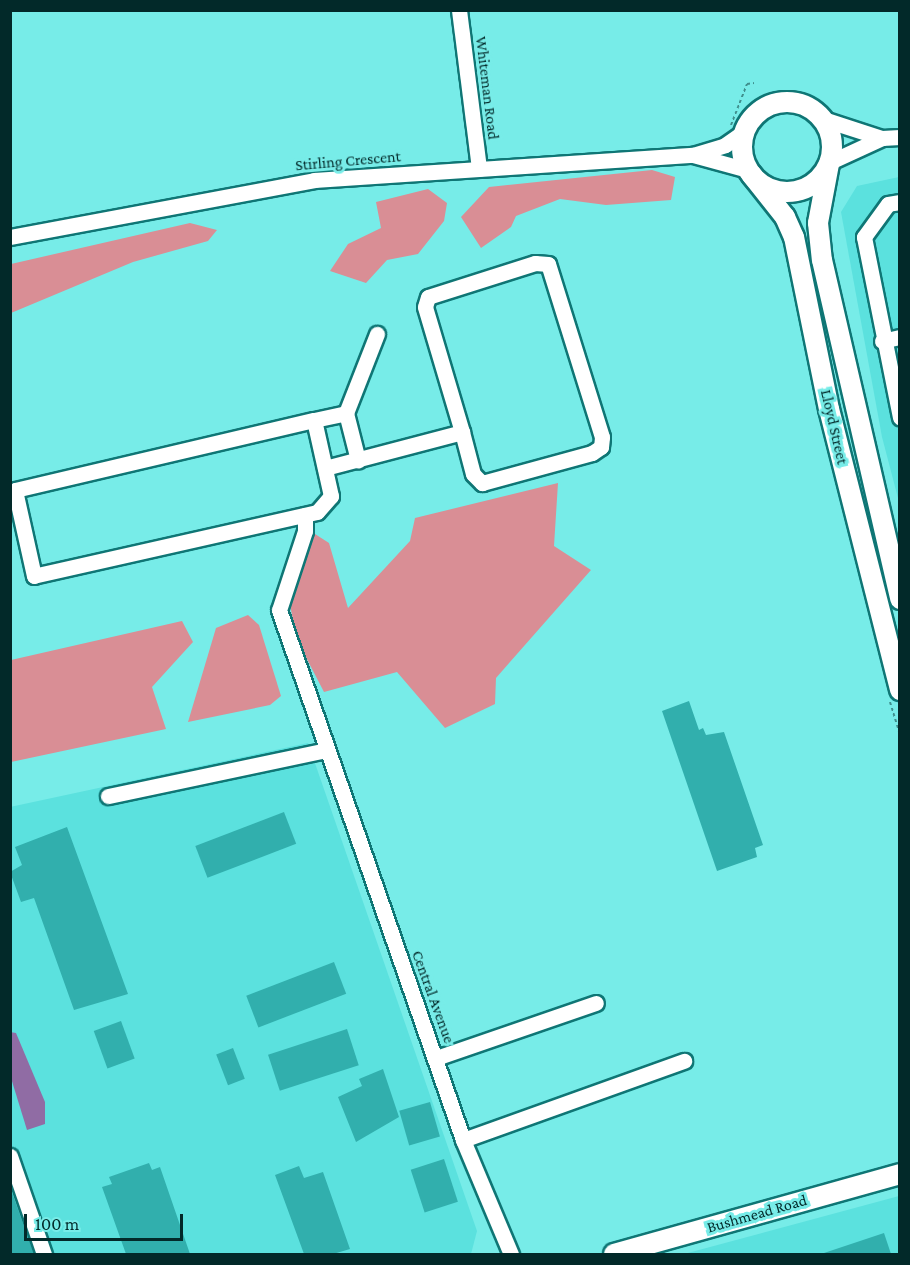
<!DOCTYPE html>
<style>
body{margin:0}
#map{position:relative;width:910px;height:1265px;overflow:hidden;background:#77ece8;font-family:"Crimson Pro",serif}
div>[style]{position:absolute}
[style*='--x']{left:calc(var(--x)*1px);top:calc(var(--y)*1px);width:calc(var(--w)*1px);rotate:calc(var(--a)*1deg)}
.built>*{inset:0;background:#5be1de}
.forest>*{inset:0;background:#d98e95}
.water>*{inset:0;background:#906ca4}
.building>*{inset:0;background:#31afad;transform-origin:0 0}
.path>*{height:2px;margin-top:-1px;transform-origin:0;background:repeating-linear-gradient(90deg,#3f8f8d 0 3px,transparent 0 6px)}
.roads{filter:drop-shadow(2px 0 #0f7675) drop-shadow(-2px 0 #0f7675) drop-shadow(0 2px #0f7675) drop-shadow(0 -2px #0f7675)}
.minor>*{height:15px;margin:-7.5px;padding:0 7.5px;transform-origin:7.5px;border-radius:7.5px;background:#fff}
.major>*{height:20px;margin:-10px;padding:0 10px;transform-origin:10px;border-radius:10px;background:#fff}
.major>.ring{margin:-10px;padding:0;box-sizing:content-box;background:none;border:20px solid #fff;border-radius:50%}
span{translate:-50% -50%;white-space:nowrap;text-align:center;line-height:1.15;-webkit-text-stroke:6px #77ece8;paint-order:stroke}
.street-label{font-size:16px;color:#022929}
.frame{position:absolute;inset:0;border:12px solid #022929;pointer-events:none}
.scale{position:absolute;left:24px;top:1214px;width:159px;height:27px;box-sizing:border-box;border:3px solid #022929;border-top:0;padding-left:8px;font-size:18px;line-height:21px;white-space:nowrap;color:#022929;-webkit-text-stroke:4px #77ece8;paint-order:stroke}
</style>
<div id="map">
<div class="built">
<div style="clip-path:polygon(899px 177px,899px 502px,882px 437px,841px 212px,857px 186px)"></div>
<div style="clip-path:polygon(308px 743px,477px 1231px,471px 1254px,11px 1254px,10px 807px)"></div>
<div style="clip-path:polygon(899px 1196px,899px 1254px,684px 1254px)"></div>
</div>
<div class="forest">
<div style="clip-path:polygon(652px 170px,675px 177px,671px 200px,606px 205px,560px 199px,516px 216px,511px 227px,481px 248px,461px 217px,489px 187px)"></div>
<div style="clip-path:polygon(428px 189px,447px 203px,444px 221px,418px 254px,387px 260px,366px 283px,330px 271px,348px 244px,381px 228px,376px 202px)"></div>
<div style="clip-path:polygon(190px 223px,217px 230px,208px 241px,133px 262px,11px 313px,11px 264px)"></div>
<div style="clip-path:polygon(558px 483px,554px 546px,591px 570px,496px 678px,495px 704px,445px 728px,397px 672px,324px 692px,297px 640px,290px 605px,315px 534px,329px 543px,348px 608px,410px 541px,415px 518px)"></div>
<div style="clip-path:polygon(248px 615px,259px 625px,281px 696px,270px 705px,188px 722px,216px 628px)"></div>
<div style="clip-path:polygon(182px 621px,193px 642px,152px 687px,166px 729px,11px 762px,11px 660px)"></div>
</div>
<div class="water">
<div style="clip-path:polygon(10px 1032px,16px 1033px,45px 1102px,45px 1124px,27px 1130px,11px 1078px)"></div>
</div>
<div class="building">
<div style="clip-path:polygon(689px 701px,699px 730px,703px 728px,706px 735px,724px 732px,763px 845px,755px 848px,757px 857px,717px 871px,662px 711px)"></div>
<div style="left:284px;top:812px;width:34px;height:95px;rotate:69deg"></div>
<div style="clip-path:polygon(67px 827px,128px 994px,74px 1010px,34px 898px,21px 902px,10px 872px,22px 865px,15px 847px)"></div>
<div style="left:334px;top:962px;width:34px;height:94px;rotate:69deg"></div>
<div style="left:121px;top:1021px;width:40px;height:29px;rotate:70deg"></div>
<div style="left:347px;top:1029px;width:38px;height:83px;rotate:72deg"></div>
<div style="left:233px;top:1048px;width:33px;height:18px;rotate:69deg"></div>
<div style="clip-path:polygon(383px 1069px,399px 1117px,356px 1142px,338px 1097px,362px 1086px,359px 1079px)"></div>
<div style="left:430px;top:1102px;width:36px;height:32px;rotate:74deg"></div>
<div style="left:444px;top:1159px;width:45px;height:35px;rotate:72deg"></div>
<div style="clip-path:polygon(149px 1163px,152px 1170px,160px 1167px,190px 1254px,126px 1254px,102px 1187px,112px 1184px,109px 1177px)"></div>
<div style="clip-path:polygon(299px 1166px,304px 1178px,323px 1172px,350px 1249px,333px 1254px,304px 1254px,275px 1175px)"></div>
<div style="clip-path:polygon(10px 1187px,34px 1254px,10px 1254px)"></div>
<div style="clip-path:polygon(884px 1233px,891px 1254px,824px 1254px,824px 1253px)"></div>
</div>
<div class="path">
<div style="--x:731;--y:125;--w:44;--a:-68.7"></div>
<div style="--x:747;--y:84;--w:7;--a:-8"></div>
<div style="--x:890;--y:702;--w:34;--a:73"></div>
</div>
<div class="roads">
<div class="minor">
<div style="--x:459;--y:10;--w:160;--a:82.8"></div>
<div style="--x:823;--y:119;--w:62;--a:17.9"></div>
<div style="--x:882;--y:138;--w:18;--a:-3"></div>
<div style="--x:693;--y:155;--w:57;--a:15.3"></div>
<div style="--x:830;--y:162;--w:57;--a:-24.8"></div>
<div style="--x:900;--y:202;--w:12;--a:171"></div>
<div style="--x:888;--y:204;--w:41;--a:126"></div>
<div style="--x:864;--y:237;--w:184;--a:78.7"></div>
<div style="--x:10;--y:237;--w:309;--a:-10.6"></div>
<div style="--x:314;--y:180;--w:380;--a:-3.8"></div>
<div style="--x:693;--y:155;--w:34;--a:-17"></div>
<div style="--x:725;--y:145;--w:24;--a:-35"></div>
<div style="--x:882;--y:341;--w:18;--a:-13"></div>
<div style="--x:346;--y:413;--w:49;--a:75.7"></div>
<div style="--x:314;--y:420;--w:78;--a:77.4"></div>
<div style="--x:331;--y:496;--w:21;--a:131"></div>
<div style="--x:317;--y:512;--w:290;--a:167.3"></div>
<div style="--x:34;--y:576;--w:88;--a:-102.5"></div>
<div style="--x:15;--y:490;--w:307;--a:-13.2"></div>
<div style="--x:314;--y:420;--w:33;--a:-12"></div>
<div style="--x:346;--y:413;--w:85;--a:-68.6"></div>
<div style="--x:325;--y:468;--w:142;--a:-14.7"></div>
<div style="--x:462;--y:432;--w:43;--a:75.3"></div>
<div style="--x:473;--y:474;--w:13;--a:45"></div>
<div style="--x:482;--y:483;--w:114;--a:-15.3"></div>
<div style="--x:592;--y:453;--w:11;--a:-34"></div>
<div style="--x:601;--y:447;--w:10;--a:-84"></div>
<div style="--x:602;--y:437;--w:181;--a:-107.3"></div>
<div style="--x:548;--y:264;--w:13;--a:-176"></div>
<div style="--x:535;--y:263;--w:112;--a:162.4"></div>
<div style="--x:428;--y:297;--w:10;--a:107"></div>
<div style="--x:425;--y:307;--w:130;--a:73.5"></div>
<div style="--x:305;--y:515;--w:16;--a:90"></div>
<div style="--x:305;--y:531;--w:83;--a:108.2"></div>
<div style="--x:279;--y:610;--w:561;--a:70.85"></div>
<div style="--x:463;--y:1140;--w:124;--a:67.2"></div>
<div style="--x:108;--y:796;--w:223;--a:-11.9"></div>
<div style="--x:436;--y:1058;--w:169;--a:-19"></div>
<div style="--x:463;--y:1140;--w:235;--a:-19.7"></div>
<div style="--x:10;--y:1156;--w:104;--a:70.9"></div>
</div>
<div class="major">
<div class="ring" style="left:742px;top:102px;width:70px;height:70px"></div>
<div style="--x:829;--y:164;--w:60;--a:100.6"></div>
<div style="--x:818;--y:223;--w:37;--a:84"></div>
<div style="--x:822;--y:260;--w:348;--a:77"></div>
<div style="--x:751;--y:174;--w:55;--a:51.7"></div>
<div style="--x:785;--y:217;--w:22;--a:66"></div>
<div style="--x:794;--y:237;--w:176;--a:78.5"></div>
<div style="--x:829;--y:409;--w:290;--a:75.8"></div>
<div style="--x:614;--y:1254;--w:297;--a:-15.6"></div>
</div>
</div>
<div class="street-label">
<span style="left:487px;top:88px;rotate:83deg">Whiteman Road</span>
<span style="left:348px;top:161px;rotate:-5deg">Stirling Crescent</span>
<span style="left:834px;top:427px;rotate:77deg">Lloyd Street</span>
<span style="left:433px;top:997px;rotate:70deg">Central Avenue</span>
<span style="left:757px;top:1214px;rotate:-16deg">Bushmead Road</span>
</div>
<div class="frame"></div>
<div class="scale">100 m</div>
</div>
